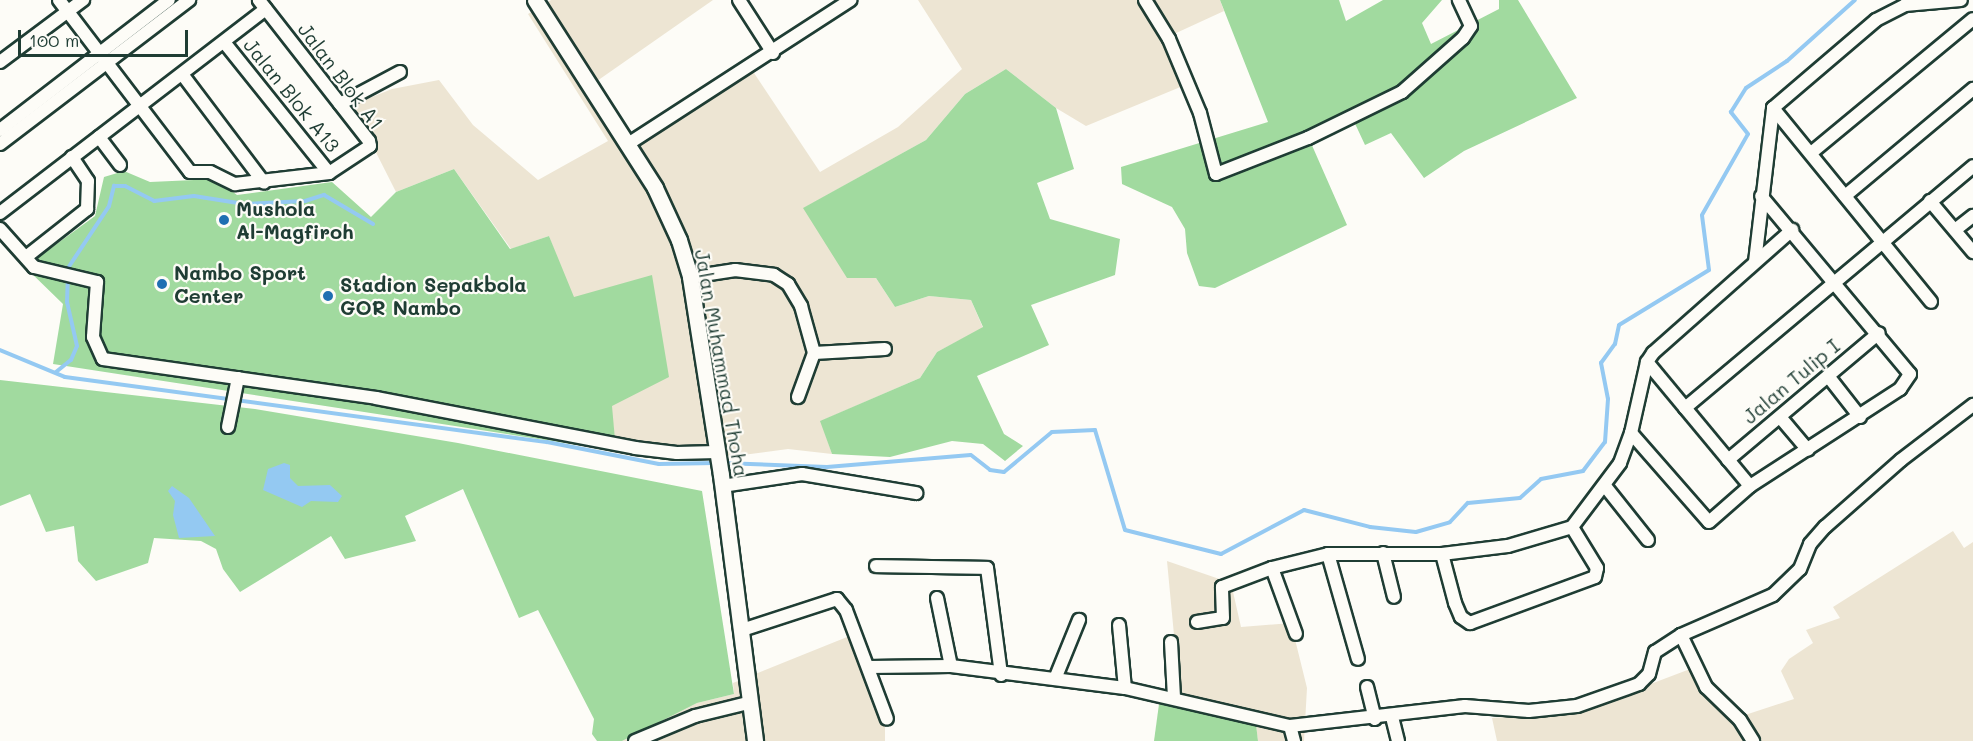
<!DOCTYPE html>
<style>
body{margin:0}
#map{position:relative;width:1973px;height:741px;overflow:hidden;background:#fdfcf7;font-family:Mali,sans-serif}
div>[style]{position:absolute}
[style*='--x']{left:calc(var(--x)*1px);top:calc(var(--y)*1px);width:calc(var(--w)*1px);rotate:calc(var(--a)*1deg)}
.built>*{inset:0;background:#ede5d3}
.green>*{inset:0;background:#a1da9f}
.water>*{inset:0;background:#94c9f2}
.stream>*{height:4px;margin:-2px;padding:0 2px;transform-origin:2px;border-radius:2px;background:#94c9f2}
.roads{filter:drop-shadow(2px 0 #1f3d34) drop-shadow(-2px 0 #1f3d34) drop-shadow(0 2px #1f3d34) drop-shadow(0 -2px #1f3d34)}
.minor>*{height:12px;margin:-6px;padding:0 6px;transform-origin:6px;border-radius:6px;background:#fdfcf7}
.major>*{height:15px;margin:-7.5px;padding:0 7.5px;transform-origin:7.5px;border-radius:7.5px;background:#fdfcf7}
.dots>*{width:16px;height:16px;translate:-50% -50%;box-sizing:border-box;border:3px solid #fdfcf7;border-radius:50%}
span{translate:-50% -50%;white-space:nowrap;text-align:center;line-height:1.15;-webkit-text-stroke:4.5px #fdfcf7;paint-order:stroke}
.street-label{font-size:20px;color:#1f3d34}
.poi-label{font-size:20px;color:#1f3d34;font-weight:700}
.left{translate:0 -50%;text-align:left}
.scale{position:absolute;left:18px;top:30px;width:170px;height:27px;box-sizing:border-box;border:3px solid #1f3d34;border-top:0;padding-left:8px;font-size:18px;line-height:21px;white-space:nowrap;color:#1f3d34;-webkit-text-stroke:4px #fdfcf7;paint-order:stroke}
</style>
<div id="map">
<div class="built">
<div style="clip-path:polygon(551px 0,713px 0,597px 81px,630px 137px,748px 64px,820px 172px,898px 127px,962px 69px,918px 0,1220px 0,1224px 11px,1174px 34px,1195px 81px,1086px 126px,1056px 108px,1006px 69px,965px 94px,926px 140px,804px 208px,876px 278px,895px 307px,929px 296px,971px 300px,983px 328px,937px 352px,920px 378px,821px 421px,832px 454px,788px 449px,712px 459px,616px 451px,611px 406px,549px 236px,511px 249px,454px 169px,396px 192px,352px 105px,392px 89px,439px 80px,473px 125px,538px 180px,608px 141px,528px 14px)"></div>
<div style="clip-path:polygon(1953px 531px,1964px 548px,1973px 542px,1973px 741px,1497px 741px,1492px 718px,1577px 712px,1698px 666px,1715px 697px,1745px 715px,1794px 699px,1781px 671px,1789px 659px,1813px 643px,1806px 630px,1840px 618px,1833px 607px)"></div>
<div style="clip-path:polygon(1167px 561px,1231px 583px,1241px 627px,1291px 623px,1307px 688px,1304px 741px,1258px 741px,1256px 724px,1181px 709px)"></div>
<div style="clip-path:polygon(857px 633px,885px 719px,885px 741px,622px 741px,697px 703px,734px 694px,733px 683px)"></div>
</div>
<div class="green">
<div style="clip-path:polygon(1220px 0,1339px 0,1346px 21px,1383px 0,1442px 0,1422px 23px,1431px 44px,1499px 9px,1499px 0,1518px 0,1577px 98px,1464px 151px,1424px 178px,1391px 133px,1365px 145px,1351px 115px,1307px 134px,1347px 225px,1215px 288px,1199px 286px,1187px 253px,1185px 229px,1172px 207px,1122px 184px,1121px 167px,1268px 122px)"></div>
<div style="clip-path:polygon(1006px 69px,1056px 108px,1074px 169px,1037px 183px,1050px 219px,1120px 239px,1115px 275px,1031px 305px,1049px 345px,977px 376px,1004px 434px,1023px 446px,1005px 461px,983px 444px,952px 441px,890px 457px,832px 454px,820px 421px,920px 378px,937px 352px,983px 327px,971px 300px,929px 296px,895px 307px,876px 278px,847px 278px,803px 208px,926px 140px,965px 94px)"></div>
<div style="clip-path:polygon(454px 169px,510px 249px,549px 236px,574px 297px,652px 275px,669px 377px,612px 406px,616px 451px,53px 364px,63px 304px,25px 267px,95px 216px,104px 177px,124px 171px,150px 182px,216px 179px,237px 195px,332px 182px,371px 217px,396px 192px)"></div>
<div style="clip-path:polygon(0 380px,255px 409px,458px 443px,702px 491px,734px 694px,697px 703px,622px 741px,597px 741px,592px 734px,594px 719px,538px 610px,519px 618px,463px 489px,405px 516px,416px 541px,345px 559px,331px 536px,240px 592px,223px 569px,216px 549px,201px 541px,154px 538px,148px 563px,96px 581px,78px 561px,74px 526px,46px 532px,30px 494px,0 506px)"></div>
<div style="clip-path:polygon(1159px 704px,1256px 724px,1258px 741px,1154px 741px)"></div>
</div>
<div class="water">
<div style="clip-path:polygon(284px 463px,290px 465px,290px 478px,298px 486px,330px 485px,342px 496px,338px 502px,311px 501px,302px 507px,263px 490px,268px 469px)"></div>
<div style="clip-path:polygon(172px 486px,189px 498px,215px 536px,179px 538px,173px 515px,175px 501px,168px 491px)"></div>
</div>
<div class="stream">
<div style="--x:0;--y:350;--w:70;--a:22.6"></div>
<div style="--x:65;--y:377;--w:486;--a:7.7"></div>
<div style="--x:547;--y:442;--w:114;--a:11.1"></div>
<div style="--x:659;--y:464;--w:56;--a:-1"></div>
<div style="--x:56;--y:372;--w:19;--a:-39"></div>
<div style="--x:71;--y:360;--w:15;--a:-67"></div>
<div style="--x:77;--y:346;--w:45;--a:-102.8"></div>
<div style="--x:67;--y:302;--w:34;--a:-88"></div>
<div style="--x:68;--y:268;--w:74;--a:-56.5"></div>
<div style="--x:109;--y:206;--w:21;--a:-76"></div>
<div style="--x:114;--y:186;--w:11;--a:0"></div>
<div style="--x:125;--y:186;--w:33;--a:27"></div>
<div style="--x:154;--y:201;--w:40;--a:-7.1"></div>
<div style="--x:194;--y:196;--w:51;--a:9.1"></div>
<div style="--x:244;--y:204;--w:61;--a:-2.8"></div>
<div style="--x:305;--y:201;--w:20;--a:-18"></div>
<div style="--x:324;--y:195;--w:57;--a:30.6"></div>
<div style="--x:722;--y:463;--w:105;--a:2.2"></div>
<div style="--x:827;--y:467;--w:144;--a:-4.8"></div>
<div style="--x:971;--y:455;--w:24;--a:38"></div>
<div style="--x:990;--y:470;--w:14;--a:8"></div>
<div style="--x:1004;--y:472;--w:62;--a:-39.8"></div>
<div style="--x:1052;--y:432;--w:43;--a:-2.7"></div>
<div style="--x:1095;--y:430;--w:104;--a:73.3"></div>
<div style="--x:1125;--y:530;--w:99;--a:14"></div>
<div style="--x:1221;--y:554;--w:94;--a:-27.9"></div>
<div style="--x:1304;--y:510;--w:68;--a:14.4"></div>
<div style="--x:1370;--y:527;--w:46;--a:6.2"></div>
<div style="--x:1416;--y:532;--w:35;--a:-16"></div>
<div style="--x:1450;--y:522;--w:26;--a:-47"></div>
<div style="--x:1468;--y:503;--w:52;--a:-5.5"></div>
<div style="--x:1520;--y:498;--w:28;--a:-42"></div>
<div style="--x:1541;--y:479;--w:43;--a:-10.8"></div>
<div style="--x:1583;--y:471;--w:36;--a:-53"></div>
<div style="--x:1605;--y:442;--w:43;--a:-86"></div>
<div style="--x:1608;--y:399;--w:37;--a:-101"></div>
<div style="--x:1601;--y:363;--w:24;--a:-54"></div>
<div style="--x:1615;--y:344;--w:19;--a:-78"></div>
<div style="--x:1619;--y:325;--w:105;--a:-31.4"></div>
<div style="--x:1709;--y:270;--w:55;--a:-97.3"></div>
<div style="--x:1702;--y:215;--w:93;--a:-60.4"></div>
<div style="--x:1748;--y:134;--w:28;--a:-128"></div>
<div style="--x:1731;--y:112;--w:28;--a:-58"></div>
<div style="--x:1746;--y:88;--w:49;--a:-33.4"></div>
<div style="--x:1787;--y:61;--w:91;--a:-41.9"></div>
</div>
<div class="roads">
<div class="minor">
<div style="--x:59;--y:0;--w:216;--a:52.7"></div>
<div style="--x:190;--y:172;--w:20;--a:0"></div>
<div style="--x:210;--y:172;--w:28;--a:26"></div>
<div style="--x:235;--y:184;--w:95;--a:-6.7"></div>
<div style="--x:329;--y:173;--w:49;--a:-33.4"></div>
<div style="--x:370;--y:146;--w:5;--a:-101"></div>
<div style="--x:369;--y:141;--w:179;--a:-128"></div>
<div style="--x:739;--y:0;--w:63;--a:57.3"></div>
<div style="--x:1145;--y:0;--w:46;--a:58.4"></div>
<div style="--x:1169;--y:39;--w:80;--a:67.3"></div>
<div style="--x:1200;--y:113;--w:63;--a:75.3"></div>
<div style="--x:1216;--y:174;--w:99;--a:-21.4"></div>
<div style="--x:1308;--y:138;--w:105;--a:-26.1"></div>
<div style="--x:1402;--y:92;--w:81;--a:-41.5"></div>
<div style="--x:1463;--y:38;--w:14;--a:-56"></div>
<div style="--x:1471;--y:26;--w:29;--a:-115"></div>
<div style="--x:224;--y:42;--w:168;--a:51.3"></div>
<div style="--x:0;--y:62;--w:104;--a:-36.8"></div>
<div style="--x:182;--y:74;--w:136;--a:53"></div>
<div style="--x:340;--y:104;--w:68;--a:-28.1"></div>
<div style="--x:1773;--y:108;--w:250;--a:50.8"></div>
<div style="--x:0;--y:130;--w:213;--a:-37.6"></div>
<div style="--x:99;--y:137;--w:35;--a:53"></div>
<div style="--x:0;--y:144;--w:238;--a:-37.3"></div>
<div style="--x:628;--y:144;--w:265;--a:-32.9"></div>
<div style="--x:1811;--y:153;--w:210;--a:-39.6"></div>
<div style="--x:1845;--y:196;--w:167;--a:-39.9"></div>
<div style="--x:1930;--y:201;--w:67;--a:49.9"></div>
<div style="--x:0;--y:213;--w:335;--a:-37.5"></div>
<div style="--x:0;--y:229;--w:51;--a:48.2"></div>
<div style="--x:34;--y:267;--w:65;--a:13.4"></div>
<div style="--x:97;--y:282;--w:55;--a:94.2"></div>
<div style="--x:93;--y:337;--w:24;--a:66"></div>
<div style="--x:103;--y:359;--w:276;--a:8.1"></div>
<div style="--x:376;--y:398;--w:264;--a:10.9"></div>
<div style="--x:635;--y:448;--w:42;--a:6.8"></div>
<div style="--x:677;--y:453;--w:40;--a:-1.4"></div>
<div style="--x:1955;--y:230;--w:23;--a:-38"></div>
<div style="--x:26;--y:257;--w:78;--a:-38.2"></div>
<div style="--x:87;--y:209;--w:28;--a:-88"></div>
<div style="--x:88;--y:181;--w:29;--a:-124"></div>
<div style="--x:1755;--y:262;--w:155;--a:-83.3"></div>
<div style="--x:1773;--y:108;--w:135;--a:-40.5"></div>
<div style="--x:1876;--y:20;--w:33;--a:-27"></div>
<div style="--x:1905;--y:5;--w:56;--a:-5.1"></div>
<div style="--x:690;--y:277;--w:46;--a:-8.8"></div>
<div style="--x:735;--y:270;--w:39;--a:7"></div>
<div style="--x:774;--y:275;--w:17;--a:33"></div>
<div style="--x:788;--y:284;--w:26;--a:59"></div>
<div style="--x:801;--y:306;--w:49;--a:74.5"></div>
<div style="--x:814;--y:353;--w:47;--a:110"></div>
<div style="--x:814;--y:353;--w:71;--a:-3.2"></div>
<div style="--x:1647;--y:362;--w:161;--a:50.3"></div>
<div style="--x:1828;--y:376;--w:52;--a:52"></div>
<div style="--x:1685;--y:408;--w:376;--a:-40"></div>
<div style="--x:1780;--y:417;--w:43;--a:49.7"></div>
<div style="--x:228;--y:427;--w:50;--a:-78.5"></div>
<div style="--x:1631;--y:433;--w:118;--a:48.8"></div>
<div style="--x:1709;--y:522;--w:55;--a:-41.3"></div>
<div style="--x:1750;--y:486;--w:179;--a:-32.9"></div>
<div style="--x:1900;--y:389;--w:18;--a:-56"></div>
<div style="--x:1910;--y:374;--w:232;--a:-129.9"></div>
<div style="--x:1728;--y:460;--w:197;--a:-40.1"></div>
<div style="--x:722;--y:486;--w:81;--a:-8.5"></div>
<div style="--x:802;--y:474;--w:116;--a:9.5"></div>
<div style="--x:1605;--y:486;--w:69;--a:51.5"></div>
<div style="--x:1383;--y:553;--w:45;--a:76"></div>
<div style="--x:1328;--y:554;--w:109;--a:74.1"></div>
<div style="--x:1442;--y:554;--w:51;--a:75.1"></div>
<div style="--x:1455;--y:603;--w:15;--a:67"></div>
<div style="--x:1461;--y:617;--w:11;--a:34"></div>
<div style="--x:1470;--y:623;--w:133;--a:-20.2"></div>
<div style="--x:1595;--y:577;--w:9;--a:-77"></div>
<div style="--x:1597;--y:568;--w:48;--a:-121.4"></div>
<div style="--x:876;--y:566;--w:111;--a:1"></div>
<div style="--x:987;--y:568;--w:108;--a:82.5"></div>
<div style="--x:1272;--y:568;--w:70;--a:70"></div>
<div style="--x:937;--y:598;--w:69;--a:78.4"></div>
<div style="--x:1197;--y:622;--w:26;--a:-9"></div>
<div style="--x:1223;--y:618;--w:31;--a:-92"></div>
<div style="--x:1222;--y:587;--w:53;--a:-20.8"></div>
<div style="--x:1272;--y:568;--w:58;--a:-14"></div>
<div style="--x:1328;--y:554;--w:114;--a:0"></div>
<div style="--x:1442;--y:554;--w:66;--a:-6.9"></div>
<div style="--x:1508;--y:546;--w:67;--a:-16.5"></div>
<div style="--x:1572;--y:527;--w:80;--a:-53.1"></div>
<div style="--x:1620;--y:463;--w:32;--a:-70"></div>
<div style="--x:1631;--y:433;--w:73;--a:-77.3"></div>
<div style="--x:1647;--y:362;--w:11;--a:-56"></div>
<div style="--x:1653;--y:353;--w:186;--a:-41.5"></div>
<div style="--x:1119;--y:625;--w:63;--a:84.6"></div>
<div style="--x:742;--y:630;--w:100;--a:-18.1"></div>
<div style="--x:837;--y:599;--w:14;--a:51"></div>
<div style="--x:846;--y:610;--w:116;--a:69.4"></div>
<div style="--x:1681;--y:635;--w:58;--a:64.3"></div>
<div style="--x:1706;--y:687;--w:47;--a:44.1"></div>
<div style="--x:1740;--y:720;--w:25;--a:58"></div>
<div style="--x:1171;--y:642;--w:56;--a:86.9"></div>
<div style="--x:869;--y:667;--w:82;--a:-0.7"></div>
<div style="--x:951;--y:666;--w:175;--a:7.2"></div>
<div style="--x:1125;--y:688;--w:169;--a:13"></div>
<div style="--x:1290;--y:726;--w:176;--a:-6.5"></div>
<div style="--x:1465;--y:706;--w:64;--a:4.5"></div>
<div style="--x:1529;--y:711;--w:48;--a:-5.9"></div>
<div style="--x:1577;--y:706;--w:66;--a:-19.5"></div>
<div style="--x:1639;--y:684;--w:14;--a:-45"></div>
<div style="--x:1649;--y:674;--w:23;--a:-75"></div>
<div style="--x:1655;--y:652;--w:31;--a:-33"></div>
<div style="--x:1681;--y:635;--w:100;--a:-23.5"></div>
<div style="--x:1773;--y:595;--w:37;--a:-44"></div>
<div style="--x:1800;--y:569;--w:27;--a:-68"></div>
<div style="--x:1810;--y:544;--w:23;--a:-49"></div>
<div style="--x:1825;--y:527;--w:101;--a:-41.4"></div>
<div style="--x:1901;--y:460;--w:91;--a:-37.4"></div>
<div style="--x:1055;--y:679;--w:64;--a:-67.9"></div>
<div style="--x:1367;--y:687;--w:33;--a:76"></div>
<div style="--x:1392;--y:717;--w:25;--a:76"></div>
<div style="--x:1290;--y:726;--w:16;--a:75"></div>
<div style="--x:635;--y:741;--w:65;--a:-22.6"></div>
<div style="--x:695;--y:716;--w:55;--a:-13.8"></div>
</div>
<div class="major">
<div style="--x:535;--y:0;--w:223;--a:57.4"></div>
<div style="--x:655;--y:188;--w:57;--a:65.2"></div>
<div style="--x:679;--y:240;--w:39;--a:73"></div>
<div style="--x:690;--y:277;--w:200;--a:81.1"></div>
<div style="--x:721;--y:475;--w:268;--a:82.7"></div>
</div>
</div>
<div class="dots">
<div style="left:224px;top:220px;background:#1f6fb2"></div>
<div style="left:162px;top:284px;background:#1f6fb2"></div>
<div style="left:328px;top:296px;background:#1f6fb2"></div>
</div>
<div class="street-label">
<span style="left:341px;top:76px;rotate:53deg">Jalan Blok A1</span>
<span style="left:292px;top:95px;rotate:51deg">Jalan Blok A13</span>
<span style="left:722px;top:363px;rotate:80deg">Jalan Muhammad Thoha</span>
<span style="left:1791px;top:381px;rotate:-40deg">Jalan Tulip I</span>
</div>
<div class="poi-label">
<span class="left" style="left:236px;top:220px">Mushola<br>Al-Magfiroh</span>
<span class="left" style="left:174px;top:284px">Nambo Sport<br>Center</span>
<span class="left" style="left:340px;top:296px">Stadion Sepakbola<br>GOR Nambo</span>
</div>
<div class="scale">100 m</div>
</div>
